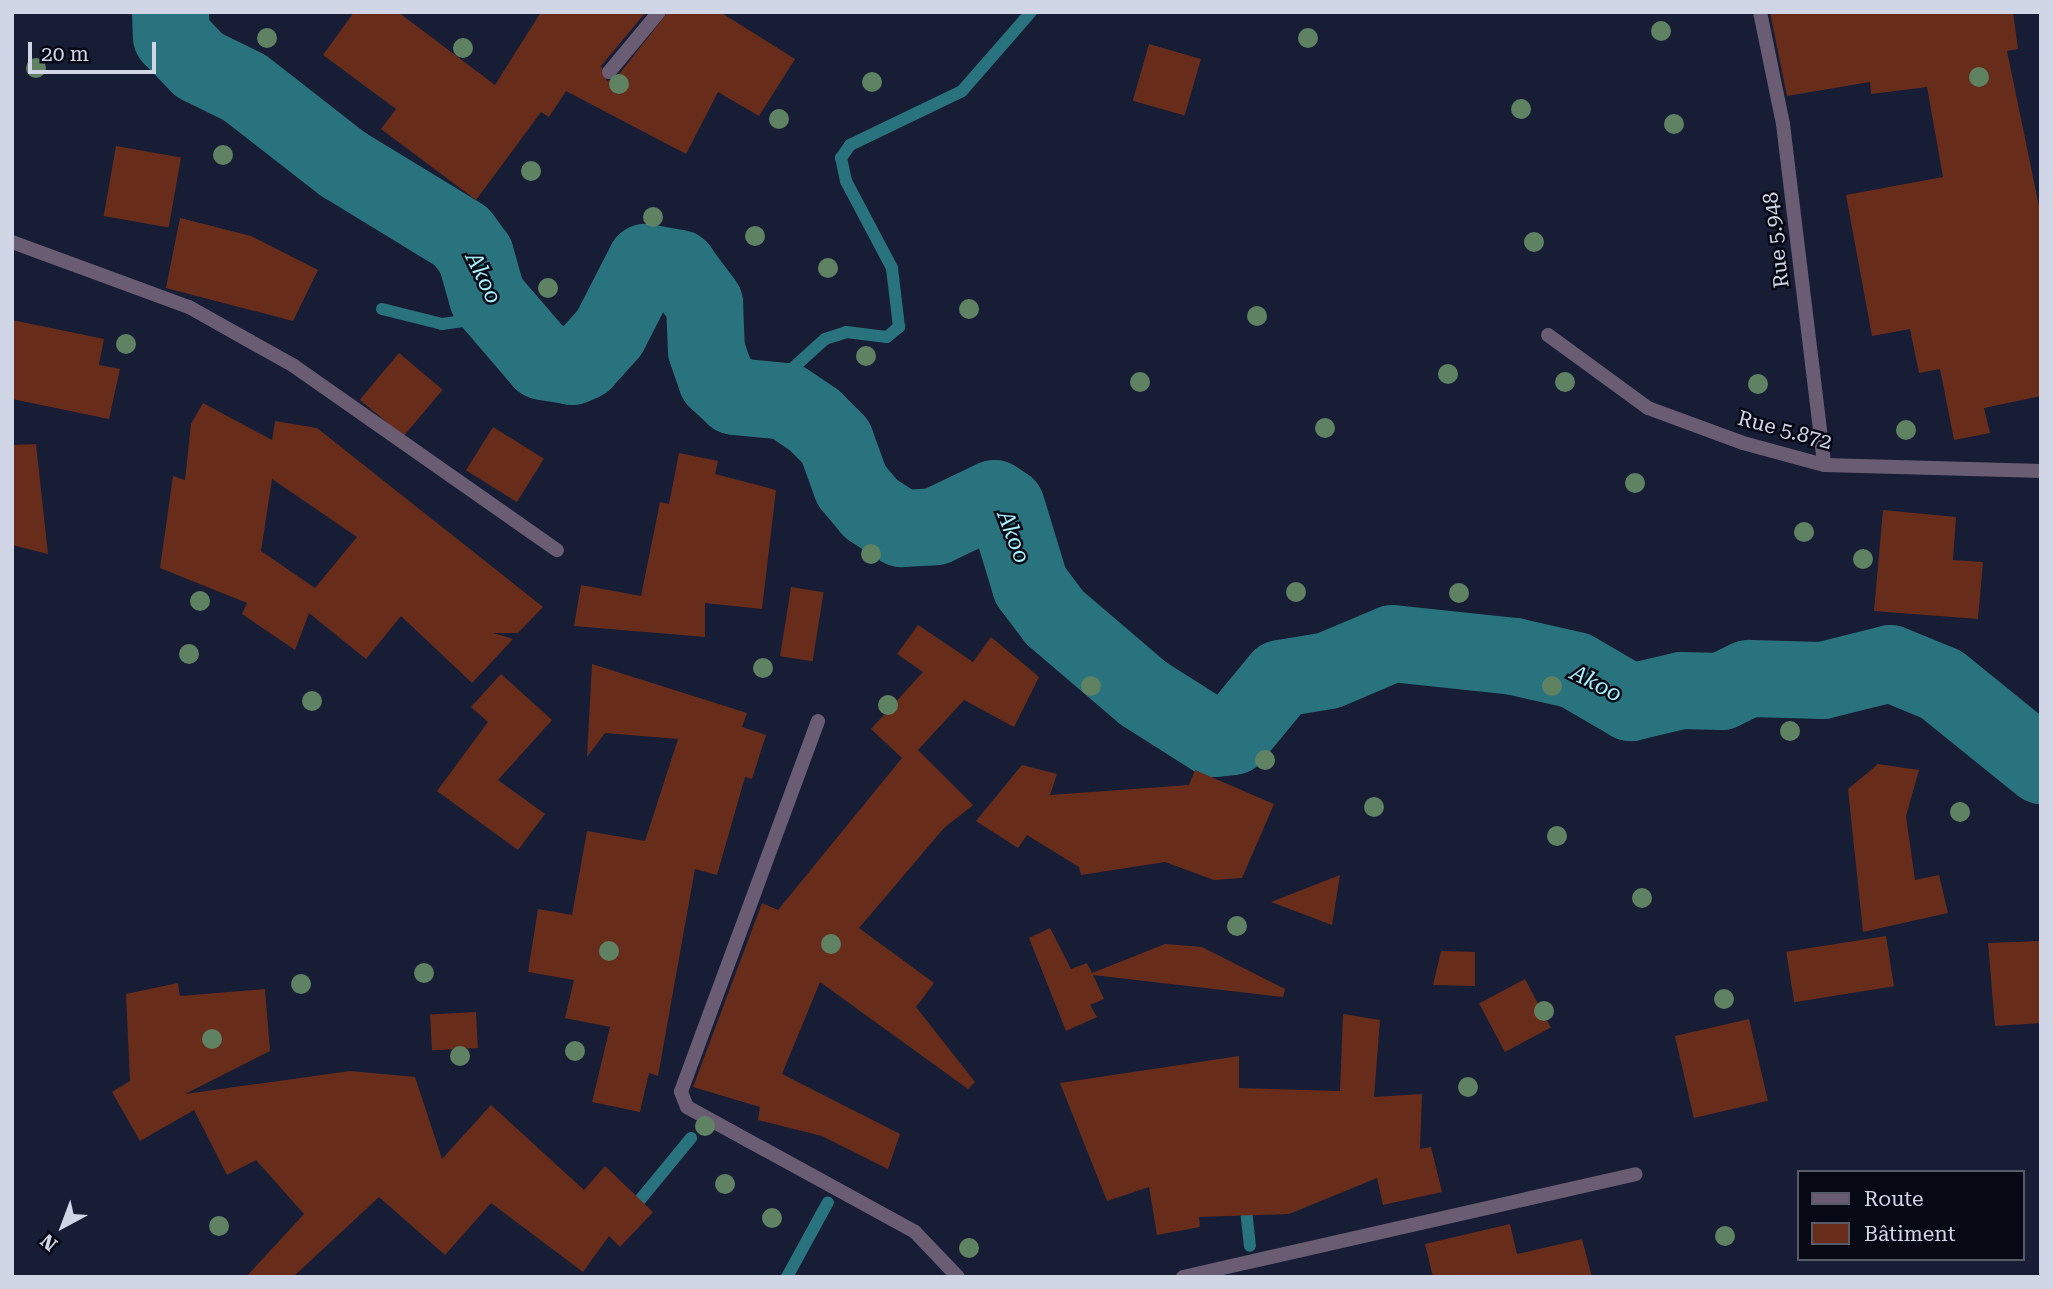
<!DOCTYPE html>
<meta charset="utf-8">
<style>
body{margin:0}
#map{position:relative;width:2053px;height:1289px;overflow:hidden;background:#171d35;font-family:"Roboto Serif",serif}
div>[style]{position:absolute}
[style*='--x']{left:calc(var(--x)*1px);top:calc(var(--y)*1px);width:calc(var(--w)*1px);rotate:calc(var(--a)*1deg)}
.stream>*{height:12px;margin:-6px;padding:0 6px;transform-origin:6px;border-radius:6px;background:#29737e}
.river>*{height:77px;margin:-38.5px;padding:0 38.5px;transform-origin:38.5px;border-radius:38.5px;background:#29737e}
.building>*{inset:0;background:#682c1b;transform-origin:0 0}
.minor>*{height:14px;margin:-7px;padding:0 7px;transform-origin:7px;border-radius:7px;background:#6a5c73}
.trees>*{width:20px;height:20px;margin:-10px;border-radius:50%;background:#5e8262}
span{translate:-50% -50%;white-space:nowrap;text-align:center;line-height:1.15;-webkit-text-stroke:5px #060813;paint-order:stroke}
.street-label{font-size:21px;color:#d1d6e7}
.water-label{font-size:23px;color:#a9f0fd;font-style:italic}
.frame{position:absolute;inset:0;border:14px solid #d1d6e7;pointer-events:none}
.legend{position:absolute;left:1797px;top:1170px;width:228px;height:91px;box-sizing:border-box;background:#060813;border:2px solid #575a68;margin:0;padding:9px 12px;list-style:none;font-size:21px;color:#d1d6e7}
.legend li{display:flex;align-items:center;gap:14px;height:35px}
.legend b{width:35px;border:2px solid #575a68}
.north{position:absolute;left:28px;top:1191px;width:70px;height:70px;-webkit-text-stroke:5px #060813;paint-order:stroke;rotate:221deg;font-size:19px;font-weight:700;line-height:28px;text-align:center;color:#d1d6e7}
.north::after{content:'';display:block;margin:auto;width:24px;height:32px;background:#d1d6e7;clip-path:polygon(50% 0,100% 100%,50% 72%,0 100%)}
.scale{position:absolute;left:28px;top:42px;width:128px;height:32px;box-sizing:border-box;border:4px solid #d1d6e7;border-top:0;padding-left:9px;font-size:21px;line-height:24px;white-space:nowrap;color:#d1d6e7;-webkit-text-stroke:5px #060813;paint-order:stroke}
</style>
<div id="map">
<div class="stream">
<div style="--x:382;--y:309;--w:62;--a:14"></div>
<div style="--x:442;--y:324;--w:21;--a:-8"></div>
<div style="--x:463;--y:321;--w:34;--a:-45"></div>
<div style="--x:773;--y:400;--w:24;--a:-68"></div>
<div style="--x:782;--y:378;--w:58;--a:-42.2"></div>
<div style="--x:825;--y:339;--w:22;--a:-18"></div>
<div style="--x:846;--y:332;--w:41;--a:7"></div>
<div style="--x:887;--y:337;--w:16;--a:-40"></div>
<div style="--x:899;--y:327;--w:59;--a:-96.8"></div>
<div style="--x:892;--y:268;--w:98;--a:-117.9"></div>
<div style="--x:846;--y:181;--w:24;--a:-102"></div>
<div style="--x:841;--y:158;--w:16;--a:-55"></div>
<div style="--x:850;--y:145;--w:124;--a:-25.7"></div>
<div style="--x:962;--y:91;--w:105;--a:-48.9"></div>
<div style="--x:1245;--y:1201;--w:45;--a:83.7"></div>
<div style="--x:630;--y:1212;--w:96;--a:-50.5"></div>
<div style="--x:787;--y:1277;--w:85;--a:-61.3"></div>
</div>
<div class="river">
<div style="--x:170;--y:12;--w:24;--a:88"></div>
<div style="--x:171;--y:36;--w:40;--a:46"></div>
<div style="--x:199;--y:65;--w:50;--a:26.1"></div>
<div style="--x:244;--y:87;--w:125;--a:37.9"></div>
<div style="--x:343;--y:164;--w:138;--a:31.4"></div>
<div style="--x:461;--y:236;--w:24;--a:54"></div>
<div style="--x:475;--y:255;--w:44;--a:74.1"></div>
<div style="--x:487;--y:297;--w:84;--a:49.3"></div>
<div style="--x:542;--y:361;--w:30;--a:9"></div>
<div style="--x:572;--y:366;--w:12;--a:-24"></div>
<div style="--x:583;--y:361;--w:39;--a:-48"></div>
<div style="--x:609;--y:332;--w:79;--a:-62.8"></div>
<div style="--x:645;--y:262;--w:34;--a:10"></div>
<div style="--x:678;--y:268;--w:44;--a:53.4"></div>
<div style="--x:704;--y:303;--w:47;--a:87.6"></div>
<div style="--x:706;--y:350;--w:31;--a:71"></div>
<div style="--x:716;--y:379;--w:25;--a:43"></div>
<div style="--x:734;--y:396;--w:52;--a:5.5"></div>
<div style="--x:786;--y:401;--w:34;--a:34"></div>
<div style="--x:814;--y:420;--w:30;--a:45"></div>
<div style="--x:835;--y:441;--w:47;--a:70"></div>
<div style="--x:851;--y:485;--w:30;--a:50"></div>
<div style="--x:870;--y:508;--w:37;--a:33"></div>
<div style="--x:901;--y:528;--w:34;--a:-3"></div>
<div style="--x:935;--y:526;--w:65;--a:-25.4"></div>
<div style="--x:994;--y:498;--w:14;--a:34"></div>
<div style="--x:1006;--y:506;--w:83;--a:73.1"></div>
<div style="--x:1030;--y:585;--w:40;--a:53"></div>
<div style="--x:1054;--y:617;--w:117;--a:40.5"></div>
<div style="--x:1143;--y:693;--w:84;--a:32.4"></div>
<div style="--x:1214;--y:738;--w:18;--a:-6"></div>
<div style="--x:1232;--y:736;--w:75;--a:-50.4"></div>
<div style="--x:1280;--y:678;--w:49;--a:-9.5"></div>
<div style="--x:1328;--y:670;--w:69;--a:-22.9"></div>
<div style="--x:1392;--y:643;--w:123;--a:6.1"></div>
<div style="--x:1514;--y:656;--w:63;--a:12.9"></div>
<div style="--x:1575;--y:670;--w:64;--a:30.2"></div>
<div style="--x:1630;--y:702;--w:52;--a:-13.2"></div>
<div style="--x:1681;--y:690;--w:40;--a:1.4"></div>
<div style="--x:1721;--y:691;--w:30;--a:-26"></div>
<div style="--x:1748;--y:678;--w:74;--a:1.5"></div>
<div style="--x:1822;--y:680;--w:70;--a:-14"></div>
<div style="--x:1890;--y:663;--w:55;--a:22.4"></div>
<div style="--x:1941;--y:684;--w:129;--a:39"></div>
</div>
<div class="building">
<div style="clip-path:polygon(354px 12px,398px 12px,495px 85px,541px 12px,646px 12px,601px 66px,607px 81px,616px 78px,668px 12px,720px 12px,795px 59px,759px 116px,718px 92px,686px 154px,566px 91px,549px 117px,541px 112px,476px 200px,381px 129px,396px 109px,323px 55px)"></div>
<div style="clip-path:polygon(1770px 12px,2013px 12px,2018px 49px,2007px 51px,2041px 216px,2041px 396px,1984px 408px,1990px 433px,1954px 440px,1940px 369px,1919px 373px,1910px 329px,1872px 336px,1846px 195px,1943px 177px,1927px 87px,1871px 94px,1870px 82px,1787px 96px)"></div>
<div style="left:1149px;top:44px;width:54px;height:59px;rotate:16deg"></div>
<div style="left:116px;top:146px;width:66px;height:71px;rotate:10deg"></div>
<div style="clip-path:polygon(180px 218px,251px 236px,318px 270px,293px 321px,166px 288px)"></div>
<div style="clip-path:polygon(12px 320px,104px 339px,99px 365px,120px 369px,109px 419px,12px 399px)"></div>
<div style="left:399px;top:353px;width:57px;height:61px;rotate:40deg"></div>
<div style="clip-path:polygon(evenodd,203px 403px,272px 440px,275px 421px,317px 428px,543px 607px,518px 633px,493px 633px,513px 639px,472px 683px,401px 616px,366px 659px,309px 613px,295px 650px,242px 614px,247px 603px,160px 568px,173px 476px,185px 480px,191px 424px,203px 403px,272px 479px,357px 537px,315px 588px,261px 551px,272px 479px)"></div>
<div style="left:493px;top:427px;width:60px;height:51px;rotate:32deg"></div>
<div style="clip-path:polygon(36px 444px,48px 554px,12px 545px,12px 445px)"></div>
<div style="clip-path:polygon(679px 453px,718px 461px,715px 474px,776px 490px,762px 609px,705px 603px,705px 637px,574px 626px,581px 585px,641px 596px,660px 502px,669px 504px)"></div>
<div style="clip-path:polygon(1883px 510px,1956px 517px,1953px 560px,1983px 562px,1978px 619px,1874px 611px)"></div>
<div style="left:791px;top:587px;width:33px;height:70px;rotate:9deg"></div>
<div style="clip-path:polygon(918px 625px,973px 662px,991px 637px,1039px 677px,1014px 727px,964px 700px,918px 750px,973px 805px,944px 828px,859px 928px,934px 983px,916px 1007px,975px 1082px,968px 1089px,820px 982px,782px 1074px,900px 1134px,888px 1169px,822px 1136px,758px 1120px,760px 1107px,693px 1087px,762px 903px,778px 910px,902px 758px,871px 729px,923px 672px,897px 654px)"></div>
<div style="clip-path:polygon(592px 664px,747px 713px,742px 727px,766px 735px,752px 779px,745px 777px,717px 875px,695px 869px,658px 1076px,649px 1073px,640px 1112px,592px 1102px,610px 1027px,565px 1018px,574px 980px,528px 972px,538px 909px,572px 915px,587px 831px,645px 841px,678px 739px,605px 733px,587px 757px)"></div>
<div style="clip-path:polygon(501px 674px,552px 720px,498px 780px,545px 814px,518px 850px,437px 791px,488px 722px,471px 707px)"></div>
<div style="clip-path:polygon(1878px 764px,1919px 770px,1906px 816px,1915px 880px,1939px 875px,1948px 913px,1863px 932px,1848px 789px)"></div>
<div style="clip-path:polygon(1022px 765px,1057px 774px,1050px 795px,1189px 785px,1195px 770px,1274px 804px,1242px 878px,1214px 880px,1165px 862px,1081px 875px,1079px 867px,1027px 835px,1018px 848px,976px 821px)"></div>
<div style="clip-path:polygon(1340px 875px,1332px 925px,1271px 902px)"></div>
<div style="clip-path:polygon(1050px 928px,1071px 969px,1087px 963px,1092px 973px,1165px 944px,1202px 947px,1285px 989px,1283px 997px,1093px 975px,1104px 999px,1090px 1005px,1097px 1017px,1066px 1031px,1029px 938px)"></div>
<div style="left:1886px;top:936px;width:51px;height:101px;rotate:81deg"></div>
<div style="clip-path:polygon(2041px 941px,2041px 1023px,1995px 1026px,1988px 943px)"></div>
<div style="clip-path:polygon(1441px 951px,1475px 952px,1475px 986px,1433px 985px)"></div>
<div style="left:1525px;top:979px;width:55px;height:52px;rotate:62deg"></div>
<div style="clip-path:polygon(178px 983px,180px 996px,265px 989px,270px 1051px,185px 1094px,350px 1071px,415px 1077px,442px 1159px,491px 1105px,584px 1190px,605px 1166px,653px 1212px,620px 1247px,609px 1236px,583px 1272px,491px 1203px,445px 1255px,379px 1197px,293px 1277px,246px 1277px,304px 1214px,256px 1160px,227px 1175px,194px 1110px,140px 1141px,112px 1092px,130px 1081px,126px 994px)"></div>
<div style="left:476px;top:1012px;width:36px;height:46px;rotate:87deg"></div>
<div style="clip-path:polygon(1343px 1014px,1380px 1020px,1374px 1097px,1422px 1094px,1420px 1149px,1431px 1147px,1442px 1192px,1383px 1205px,1377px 1178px,1289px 1214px,1199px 1217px,1200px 1227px,1157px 1235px,1149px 1187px,1107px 1201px,1060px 1083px,1239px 1056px,1239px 1088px,1340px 1091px)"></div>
<div style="left:1749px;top:1019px;width:84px;height:76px;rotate:77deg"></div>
<div style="clip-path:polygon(1510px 1224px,1517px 1254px,1582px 1239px,1592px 1277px,1433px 1277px,1425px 1244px)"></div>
</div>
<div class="minor">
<div style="--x:1760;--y:12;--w:114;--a:78.4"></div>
<div style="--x:1783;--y:124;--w:343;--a:83.1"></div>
<div style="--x:609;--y:72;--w:78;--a:-50.2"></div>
<div style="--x:12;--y:242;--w:189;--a:20.2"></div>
<div style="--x:189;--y:307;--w:120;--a:29.3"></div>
<div style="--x:294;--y:366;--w:321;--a:35"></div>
<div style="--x:1548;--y:335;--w:124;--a:36.1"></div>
<div style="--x:1648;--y:408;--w:101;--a:20.2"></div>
<div style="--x:1743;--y:443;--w:84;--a:15.2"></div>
<div style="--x:1824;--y:465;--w:217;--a:1.6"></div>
<div style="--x:818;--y:721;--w:395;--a:110.3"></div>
<div style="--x:681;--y:1092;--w:16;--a:68"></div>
<div style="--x:687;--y:1107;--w:260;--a:28.7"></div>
<div style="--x:915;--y:1232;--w:62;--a:46.3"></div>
<div style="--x:1183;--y:1277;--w:464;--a:-12.8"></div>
</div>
<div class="trees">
<div style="left:1661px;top:31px"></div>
<div style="left:267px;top:38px"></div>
<div style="left:1308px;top:38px"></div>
<div style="left:463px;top:48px"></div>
<div style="left:36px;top:68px"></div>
<div style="left:1979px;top:77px"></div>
<div style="left:872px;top:82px"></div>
<div style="left:619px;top:84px"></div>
<div style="left:1521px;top:109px"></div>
<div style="left:779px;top:119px"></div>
<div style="left:1674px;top:124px"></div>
<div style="left:223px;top:155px"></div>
<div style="left:531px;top:171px"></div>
<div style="left:653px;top:217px"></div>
<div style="left:755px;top:236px"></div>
<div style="left:1534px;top:242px"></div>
<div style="left:828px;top:268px"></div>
<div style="left:548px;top:288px"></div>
<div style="left:969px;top:309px"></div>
<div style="left:1257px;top:316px"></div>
<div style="left:126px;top:344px"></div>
<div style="left:866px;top:356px"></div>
<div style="left:1448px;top:374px"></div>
<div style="left:1140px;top:382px"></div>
<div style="left:1565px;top:382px"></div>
<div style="left:1758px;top:384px"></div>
<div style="left:1325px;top:428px"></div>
<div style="left:1906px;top:430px"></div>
<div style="left:1635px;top:483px"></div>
<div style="left:1804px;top:532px"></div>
<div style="left:871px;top:554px"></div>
<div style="left:1863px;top:559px"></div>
<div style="left:1296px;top:592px"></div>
<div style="left:1459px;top:593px"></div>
<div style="left:200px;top:601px"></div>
<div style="left:189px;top:654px"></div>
<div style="left:763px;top:668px"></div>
<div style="left:1091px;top:686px"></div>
<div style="left:1552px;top:686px"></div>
<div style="left:312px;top:701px"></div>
<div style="left:888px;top:705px"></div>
<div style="left:1790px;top:731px"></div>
<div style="left:1265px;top:760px"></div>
<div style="left:1374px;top:807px"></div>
<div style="left:1960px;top:812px"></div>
<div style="left:1557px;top:836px"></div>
<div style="left:1642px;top:898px"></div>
<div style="left:1237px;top:926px"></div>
<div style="left:831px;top:944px"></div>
<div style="left:609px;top:951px"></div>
<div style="left:424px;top:973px"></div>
<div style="left:301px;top:984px"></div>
<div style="left:1724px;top:999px"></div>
<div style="left:1544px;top:1011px"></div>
<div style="left:212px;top:1039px"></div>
<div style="left:575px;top:1051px"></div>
<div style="left:460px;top:1056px"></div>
<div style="left:1468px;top:1087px"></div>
<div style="left:705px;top:1126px"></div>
<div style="left:725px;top:1184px"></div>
<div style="left:772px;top:1218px"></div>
<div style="left:219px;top:1226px"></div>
<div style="left:1725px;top:1236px"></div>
<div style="left:969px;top:1248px"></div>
</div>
<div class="street-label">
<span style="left:1776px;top:240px;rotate:-97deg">Rue 5.948</span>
<span style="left:1785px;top:430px;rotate:15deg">Rue 5.872</span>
</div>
<div class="water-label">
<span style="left:483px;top:278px;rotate:64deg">Akoo</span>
<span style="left:1013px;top:537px;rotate:69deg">Akoo</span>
<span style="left:1596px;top:684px;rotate:27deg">Akoo</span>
</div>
<div class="frame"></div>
<ul class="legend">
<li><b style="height:9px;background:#6a5c73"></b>Route</li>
<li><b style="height:19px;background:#682c1b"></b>Bâtiment</li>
</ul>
<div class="north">N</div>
<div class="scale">20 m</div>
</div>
